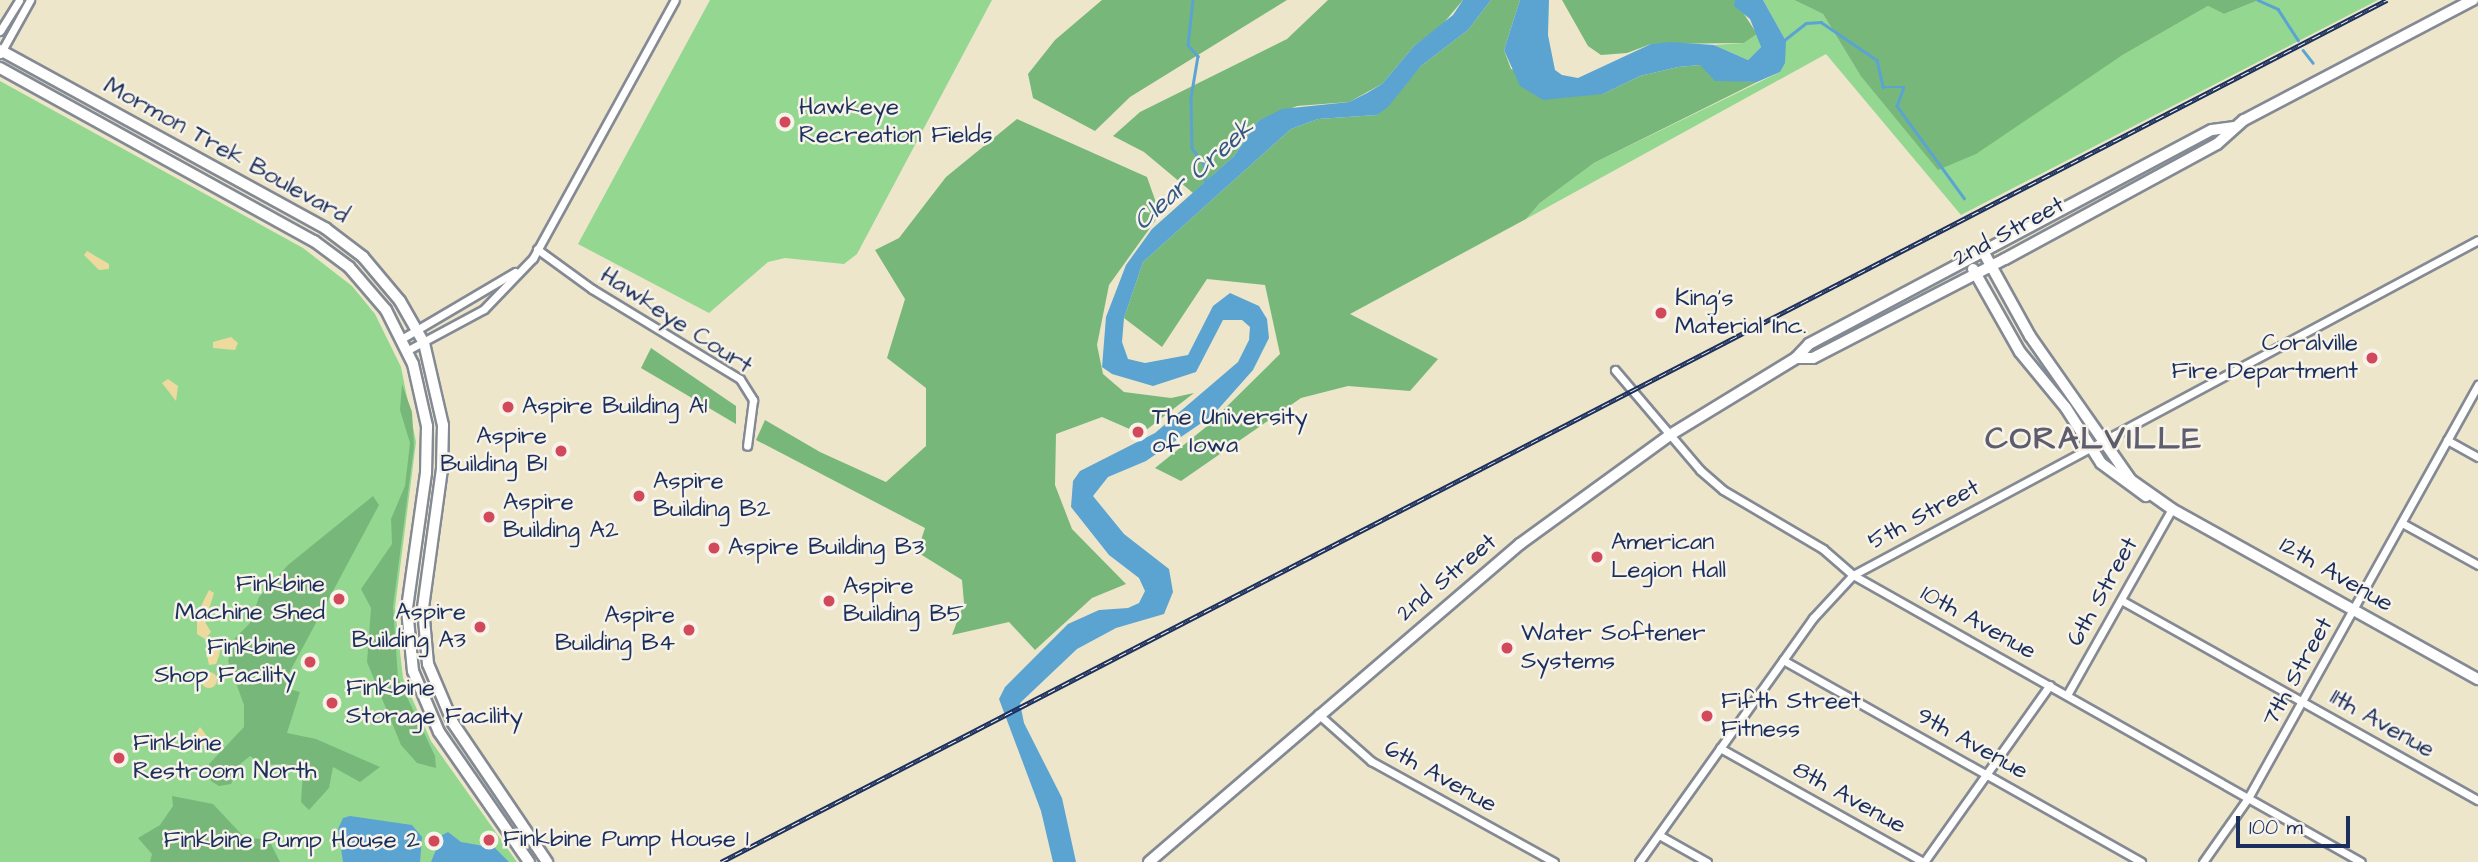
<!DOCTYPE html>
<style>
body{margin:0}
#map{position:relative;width:2478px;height:862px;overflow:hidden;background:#ede6ca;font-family:"Architects Daughter",sans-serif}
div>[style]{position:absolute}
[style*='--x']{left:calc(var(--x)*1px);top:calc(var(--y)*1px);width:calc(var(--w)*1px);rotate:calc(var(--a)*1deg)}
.green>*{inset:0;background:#94d790}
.forest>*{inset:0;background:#77b87a}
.sand>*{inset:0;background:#eeda9e}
.round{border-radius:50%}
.water>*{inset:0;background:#5ba4d2}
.stream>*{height:2.5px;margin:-1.25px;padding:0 1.25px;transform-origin:1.25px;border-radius:1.25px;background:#5ba4d2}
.roads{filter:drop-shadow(2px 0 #848a94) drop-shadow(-2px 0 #848a94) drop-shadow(0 2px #848a94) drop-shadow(0 -2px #848a94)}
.minor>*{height:7px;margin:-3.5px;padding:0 3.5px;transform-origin:3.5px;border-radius:3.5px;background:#fff}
.major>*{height:10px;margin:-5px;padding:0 5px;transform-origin:5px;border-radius:5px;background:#fff}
.rail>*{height:5px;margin-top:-2.5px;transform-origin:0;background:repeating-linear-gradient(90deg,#f7f3e8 0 8px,#1b2f5e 0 16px);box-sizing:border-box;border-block:2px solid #1b2f5e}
.dots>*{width:19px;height:19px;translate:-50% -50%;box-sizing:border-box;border:4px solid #f7f3e8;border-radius:50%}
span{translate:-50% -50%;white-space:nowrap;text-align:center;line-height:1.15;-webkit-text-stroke:5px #f7f3e8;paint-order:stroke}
.poi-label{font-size:24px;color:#1b2f5e}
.left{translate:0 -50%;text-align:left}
.right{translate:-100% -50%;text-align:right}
.street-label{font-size:24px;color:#1b2f5e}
.water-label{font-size:26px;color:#315887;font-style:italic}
.district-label{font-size:32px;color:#5d5d6d;font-weight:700;letter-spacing:2px}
.scale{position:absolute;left:2236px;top:816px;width:114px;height:32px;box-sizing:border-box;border:4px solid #1b2f5e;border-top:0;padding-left:9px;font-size:21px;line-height:24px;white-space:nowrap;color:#1b2f5e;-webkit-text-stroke:5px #f7f3e8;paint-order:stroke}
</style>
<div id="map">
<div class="green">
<div style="clip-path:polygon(710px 0,992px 0,857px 254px,844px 264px,785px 258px,768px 262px,709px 313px,578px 244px)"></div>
<div style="clip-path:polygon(1763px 0,1794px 0,1823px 14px,1860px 75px,2121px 56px,2208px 6px,2224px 14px,2259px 0,2378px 0,1961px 215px,1826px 54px,1526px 219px,1540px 203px,1594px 163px,1780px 72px,1786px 41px)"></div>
<div style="clip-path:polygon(1757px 34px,1761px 47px,1748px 60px,1714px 45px,1744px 43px)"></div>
<div style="clip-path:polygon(0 81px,303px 248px,352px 286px,375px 314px,401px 367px,416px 442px,395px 608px,403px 678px,431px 741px,517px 862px,0 862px)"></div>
</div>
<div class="forest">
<div style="clip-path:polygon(1102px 0,1287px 0,1130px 97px,1095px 131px,1033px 98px,1028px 74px,1055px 40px)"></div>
<div style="clip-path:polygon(1328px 0,1463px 0,1442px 25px,1414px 46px,1382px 84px,1349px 102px,1297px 106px,1258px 121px,1234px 156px,1193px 193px,1144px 152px,1113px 136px,1140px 112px,1287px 39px)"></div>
<div style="clip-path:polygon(1491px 0,1520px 0,1504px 50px,1511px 69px,1603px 94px,1640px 76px,1678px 67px,1700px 65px,1739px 81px,1757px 82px,1594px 163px,1540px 203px,1526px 219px,1350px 314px,1438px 359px,1410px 391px,1348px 386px,1301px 398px,1181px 481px,1155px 468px,1206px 427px,1280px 354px,1265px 285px,1207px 279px,1162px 347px,1124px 318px,1143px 262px,1291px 129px,1318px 119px,1377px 115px,1421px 66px,1468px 30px)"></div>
<div style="clip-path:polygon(1562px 0,1735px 0,1757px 34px,1744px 43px,1651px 44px,1627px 53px,1601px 55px,1588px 46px)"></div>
<div style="clip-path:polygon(1794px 0,2259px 0,2224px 14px,2208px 6px,2121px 56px,1976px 154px,1938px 170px,1860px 75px,1823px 14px)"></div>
<div style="clip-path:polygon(1017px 119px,1147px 177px,1160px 214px,1109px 285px,1097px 345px,1103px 374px,1124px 392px,1171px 398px,1194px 393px,1141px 434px,1102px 417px,1056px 434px,1055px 485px,1072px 529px,1126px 584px,1092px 598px,1035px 650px,1009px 622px,952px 635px,964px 603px,962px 580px,917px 552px,925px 528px,756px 440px,765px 420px,820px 452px,886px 482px,926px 446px,926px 388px,887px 358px,905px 299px,875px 250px,899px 238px,946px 177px)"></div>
<div style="clip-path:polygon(651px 348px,736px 406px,736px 424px,641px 368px)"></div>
<div style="clip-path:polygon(402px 384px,412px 412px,414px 447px,393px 607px,398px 678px,435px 756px,436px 768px,417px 763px,401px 745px,367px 662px,371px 608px,361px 589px,392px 544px,391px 519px,405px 486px,410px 443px,400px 410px)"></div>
<div style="clip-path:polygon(373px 496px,379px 505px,287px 677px,289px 689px,300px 692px,287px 733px,316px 739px,380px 767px,360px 782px,333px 767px,329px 788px,309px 810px,301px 802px,303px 770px,286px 764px,263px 765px,250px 756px,239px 765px,231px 784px,219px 786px,211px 781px,209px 764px,244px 727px,244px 705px,228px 661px,235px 638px,250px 623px,259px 597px,288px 565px)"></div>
<div style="clip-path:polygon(172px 796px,213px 804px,244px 837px,269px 840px,280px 862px,150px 862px,152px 854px,138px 838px,160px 825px,173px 806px)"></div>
</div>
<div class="sand">
<div style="clip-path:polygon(87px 251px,109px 264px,109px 269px,99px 270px,84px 255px)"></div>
<div style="clip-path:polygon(231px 337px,238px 343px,235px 350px,213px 348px,213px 342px)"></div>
<div style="clip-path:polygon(168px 379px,178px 386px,176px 401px,162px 383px)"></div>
<div style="clip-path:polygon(209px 590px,214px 593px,205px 622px,211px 632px,205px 639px,197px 634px,197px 614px)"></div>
<div style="clip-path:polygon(216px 642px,221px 644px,219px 656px,216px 664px,209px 665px,206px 651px)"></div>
<div class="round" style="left:201px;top:672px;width:16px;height:16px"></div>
<div style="clip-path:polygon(200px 727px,212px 743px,209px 750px,193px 737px)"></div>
</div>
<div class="water">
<div style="clip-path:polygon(1463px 0,1491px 0,1468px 30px,1421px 66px,1388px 107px,1377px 115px,1318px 119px,1291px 129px,1143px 262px,1124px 318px,1122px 342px,1128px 359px,1145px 363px,1188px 355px,1213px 306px,1230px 293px,1259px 306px,1267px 319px,1269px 338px,1253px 370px,1213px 415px,1146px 461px,1108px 477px,1093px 496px,1124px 534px,1169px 569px,1173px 592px,1164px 614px,1116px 628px,1077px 649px,1020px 703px,1024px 723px,1062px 798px,1076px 862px,1053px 862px,1041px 811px,999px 699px,1005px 687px,1068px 624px,1099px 610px,1128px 608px,1139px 603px,1145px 591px,1139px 578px,1109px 555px,1071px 507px,1073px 481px,1080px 471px,1155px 433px,1238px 362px,1249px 340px,1250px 327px,1242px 320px,1223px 320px,1196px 372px,1153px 386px,1112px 374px,1102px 367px,1106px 317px,1126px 265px,1152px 229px,1234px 156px,1258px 121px,1282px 109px,1349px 102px,1367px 93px,1382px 84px,1414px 46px,1453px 15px)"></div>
<div style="clip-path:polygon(1520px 0,1549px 0,1548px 35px,1555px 70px,1562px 75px,1578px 78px,1651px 44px,1670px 42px,1714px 45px,1748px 60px,1761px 47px,1750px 19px,1734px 6px,1735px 0,1763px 0,1786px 41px,1785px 63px,1780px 72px,1757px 82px,1715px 81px,1700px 65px,1678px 67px,1640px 76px,1603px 94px,1543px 100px,1520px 86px,1504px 50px)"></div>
<div style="clip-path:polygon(350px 816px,412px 825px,422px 837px,420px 862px,343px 862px,338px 829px,343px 818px)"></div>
<div style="clip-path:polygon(448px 832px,461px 842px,495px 848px,509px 862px,431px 862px,442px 835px)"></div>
</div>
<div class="stream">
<div style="--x:1193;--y:0;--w:45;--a:96.3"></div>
<div style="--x:1188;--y:45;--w:15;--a:48"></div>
<div style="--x:1198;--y:56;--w:43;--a:99.5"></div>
<div style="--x:1191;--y:98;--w:50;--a:88.9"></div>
<div style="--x:1192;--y:148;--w:20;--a:53"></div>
<div style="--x:1204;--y:164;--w:20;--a:84"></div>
<div style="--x:2258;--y:0;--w:22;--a:24"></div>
<div style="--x:2278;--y:9;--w:37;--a:57"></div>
<div style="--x:1783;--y:41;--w:29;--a:-38"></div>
<div style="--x:1806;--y:23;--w:15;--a:-4"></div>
<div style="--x:1821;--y:22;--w:68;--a:34.2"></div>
<div style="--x:1877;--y:60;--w:28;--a:77"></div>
<div style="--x:1883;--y:87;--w:21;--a:0"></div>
<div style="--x:1904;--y:87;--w:20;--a:110"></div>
<div style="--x:1897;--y:106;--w:114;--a:53.9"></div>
<div style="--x:2303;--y:50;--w:16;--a:52"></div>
</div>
<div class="roads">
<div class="minor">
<div style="--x:0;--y:31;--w:36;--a:-58"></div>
<div style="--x:0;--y:54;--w:62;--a:-60.9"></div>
<div style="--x:537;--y:249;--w:68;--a:36"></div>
<div style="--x:592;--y:289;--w:173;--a:31.3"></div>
<div style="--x:740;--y:379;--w:25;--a:58"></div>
<div style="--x:753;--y:400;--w:46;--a:97.4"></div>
<div style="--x:403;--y:338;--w:130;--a:-30.5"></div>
<div style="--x:408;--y:350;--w:86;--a:-28.3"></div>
<div style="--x:484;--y:309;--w:71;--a:-46.1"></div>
<div style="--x:533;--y:258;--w:294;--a:-61.2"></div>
<div style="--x:1615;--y:370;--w:131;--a:49.6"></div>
<div style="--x:1700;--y:470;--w:30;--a:41"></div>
<div style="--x:1723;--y:490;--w:116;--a:30.5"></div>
<div style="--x:1823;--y:549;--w:40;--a:41"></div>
<div style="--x:1853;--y:575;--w:583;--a:29.46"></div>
<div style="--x:2447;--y:440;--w:35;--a:29"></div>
<div style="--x:2402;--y:523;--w:87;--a:28.9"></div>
<div style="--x:2121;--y:600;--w:409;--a:29.3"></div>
<div style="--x:1783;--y:660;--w:411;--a:29.4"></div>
<div style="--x:2067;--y:695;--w:214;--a:-60.6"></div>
<div style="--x:1318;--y:714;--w:71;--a:41.6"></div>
<div style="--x:1371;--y:761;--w:209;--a:28.9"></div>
<div style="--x:1720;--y:748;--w:233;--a:29.3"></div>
<div style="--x:1659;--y:835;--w:55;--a:29.4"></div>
<div style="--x:1639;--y:862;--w:300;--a:-54.5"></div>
<div style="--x:1813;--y:618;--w:59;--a:-47.1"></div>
<div style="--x:1853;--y:575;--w:709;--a:-28.19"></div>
<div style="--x:1924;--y:862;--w:217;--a:-54.6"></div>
<div style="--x:2203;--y:862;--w:78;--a:-54.9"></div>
<div style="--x:2248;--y:798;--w:473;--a:-60.9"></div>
</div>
<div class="major">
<div style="--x:0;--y:50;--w:371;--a:28.7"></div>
<div style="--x:325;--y:228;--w:48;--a:37.3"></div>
<div style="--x:363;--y:257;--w:57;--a:49.9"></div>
<div style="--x:400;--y:301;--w:48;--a:60.3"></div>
<div style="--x:424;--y:343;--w:84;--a:77"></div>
<div style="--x:443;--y:425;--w:44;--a:91.3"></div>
<div style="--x:442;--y:469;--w:140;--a:97.8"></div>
<div style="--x:423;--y:608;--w:56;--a:84.9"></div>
<div style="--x:428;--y:664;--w:64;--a:67"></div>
<div style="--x:453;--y:723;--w:168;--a:55.9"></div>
<div style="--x:0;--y:68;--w:359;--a:28.9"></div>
<div style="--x:314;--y:241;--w:44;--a:36.6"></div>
<div style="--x:349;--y:267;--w:57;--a:49.3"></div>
<div style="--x:386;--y:310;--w:60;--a:63.4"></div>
<div style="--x:413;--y:364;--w:64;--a:77.3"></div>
<div style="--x:427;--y:426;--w:47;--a:91.2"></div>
<div style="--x:426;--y:473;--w:137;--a:98"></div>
<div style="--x:407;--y:609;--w:62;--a:84.5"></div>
<div style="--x:413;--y:671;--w:66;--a:66.9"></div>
<div style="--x:439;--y:732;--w:158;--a:55.3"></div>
<div style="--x:1984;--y:253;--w:95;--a:61"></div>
<div style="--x:2030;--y:336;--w:176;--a:55"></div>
<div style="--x:2131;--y:480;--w:50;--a:35.3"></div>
<div style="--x:2172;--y:509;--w:350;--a:29.1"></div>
<div style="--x:1973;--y:269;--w:95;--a:60.5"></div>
<div style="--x:2020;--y:352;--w:72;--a:50.6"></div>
<div style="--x:2066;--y:408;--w:65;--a:57.5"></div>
<div style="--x:2101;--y:463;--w:56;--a:36.3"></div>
<div style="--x:1796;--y:358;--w:17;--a:0"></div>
<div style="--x:1813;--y:358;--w:216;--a:-27.3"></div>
<div style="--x:2005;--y:259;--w:241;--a:-28.5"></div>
<div style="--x:2217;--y:144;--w:36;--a:-42"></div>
<div style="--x:2244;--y:120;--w:259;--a:-27.7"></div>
<div style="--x:1149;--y:862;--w:489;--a:-40.6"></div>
<div style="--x:1520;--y:544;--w:185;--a:-36"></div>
<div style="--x:1670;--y:435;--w:148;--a:-31.4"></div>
<div style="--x:1796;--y:358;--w:19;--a:-47"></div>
<div style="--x:1809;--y:344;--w:456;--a:-28"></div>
<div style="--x:2212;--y:130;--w:21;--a:-8"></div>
</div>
</div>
<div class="rail">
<div style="--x:721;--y:862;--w:1876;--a:-27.36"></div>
</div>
<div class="dots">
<div style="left:785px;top:122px;background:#d1495b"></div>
<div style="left:1661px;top:313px;background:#d1495b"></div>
<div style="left:2372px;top:358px;background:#d1495b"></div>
<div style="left:508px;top:407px;background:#d1495b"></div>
<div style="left:1138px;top:432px;background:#d1495b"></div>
<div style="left:561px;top:451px;background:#d1495b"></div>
<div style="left:639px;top:496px;background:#d1495b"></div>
<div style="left:489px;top:517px;background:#d1495b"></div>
<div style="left:714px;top:548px;background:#d1495b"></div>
<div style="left:1597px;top:557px;background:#d1495b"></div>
<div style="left:339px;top:599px;background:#d1495b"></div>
<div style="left:829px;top:601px;background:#d1495b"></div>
<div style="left:480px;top:627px;background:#d1495b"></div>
<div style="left:689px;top:630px;background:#d1495b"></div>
<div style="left:1507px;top:648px;background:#d1495b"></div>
<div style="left:310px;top:662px;background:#d1495b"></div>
<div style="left:332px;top:703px;background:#d1495b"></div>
<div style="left:1707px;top:716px;background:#d1495b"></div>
<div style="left:119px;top:758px;background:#d1495b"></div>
<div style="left:489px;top:840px;background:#d1495b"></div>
<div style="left:434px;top:841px;background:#d1495b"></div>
</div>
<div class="poi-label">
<span class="left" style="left:799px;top:122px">Hawkeye<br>Recreation Fields</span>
<span class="left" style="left:1675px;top:313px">King's<br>Material Inc.</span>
<span class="right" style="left:2358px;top:358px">Coralville<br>Fire Department</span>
<span class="left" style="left:522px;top:407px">Aspire Building A1</span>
<span class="left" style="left:1152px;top:432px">The University<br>of Iowa</span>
<span class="right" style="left:547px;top:451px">Aspire<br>Building B1</span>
<span class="left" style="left:653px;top:496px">Aspire<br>Building B2</span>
<span class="left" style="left:503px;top:517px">Aspire<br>Building A2</span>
<span class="left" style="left:1611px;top:557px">American<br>Legion Hall</span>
<span class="left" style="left:728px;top:548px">Aspire Building B3</span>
<span class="right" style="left:325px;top:599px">Finkbine<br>Machine Shed</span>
<span class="left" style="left:843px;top:601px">Aspire<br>Building B5</span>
<span class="right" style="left:466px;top:627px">Aspire<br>Building A3</span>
<span class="right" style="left:675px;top:630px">Aspire<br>Building B4</span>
<span class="left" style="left:1521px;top:648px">Water Softener<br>Systems</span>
<span class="right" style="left:296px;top:662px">Finkbine<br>Shop Facility</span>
<span class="left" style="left:346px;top:703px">Finkbine<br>Storage Facility</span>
<span class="left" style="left:1721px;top:716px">Fifth Street<br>Fitness</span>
<span class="left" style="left:133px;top:758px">Finkbine<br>Restroom North</span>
<span class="left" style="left:503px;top:840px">Finkbine Pump House 1</span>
<span class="right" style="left:420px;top:841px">Finkbine Pump House 2</span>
</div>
<div class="street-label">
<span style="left:226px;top:151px;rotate:29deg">Mormon Trek Boulevard</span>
<span style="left:2009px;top:232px;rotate:-28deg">2nd Street</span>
<span style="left:676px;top:321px;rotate:33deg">Hawkeye Court</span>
<span style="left:1924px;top:515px;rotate:-28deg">5th Street</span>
<span style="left:2336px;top:575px;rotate:30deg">12th Avenue</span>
<span style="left:1447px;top:578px;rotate:-40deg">2nd Street</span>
<span style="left:2103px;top:592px;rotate:-61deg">6th Street</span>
<span style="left:1978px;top:623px;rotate:29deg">10th Avenue</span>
<span style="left:2298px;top:672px;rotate:-61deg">7th Street</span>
<span style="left:2382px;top:724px;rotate:29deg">11th Avenue</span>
<span style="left:1972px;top:744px;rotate:29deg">9th Avenue</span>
<span style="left:1440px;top:777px;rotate:29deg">6th Avenue</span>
<span style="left:1849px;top:798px;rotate:29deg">8th Avenue</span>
</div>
<div class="water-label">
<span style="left:1194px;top:175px;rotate:-42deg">Clear Creek</span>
</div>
<div class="district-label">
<span style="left:2094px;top:439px">CORALVILLE</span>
</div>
<div class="scale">100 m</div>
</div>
